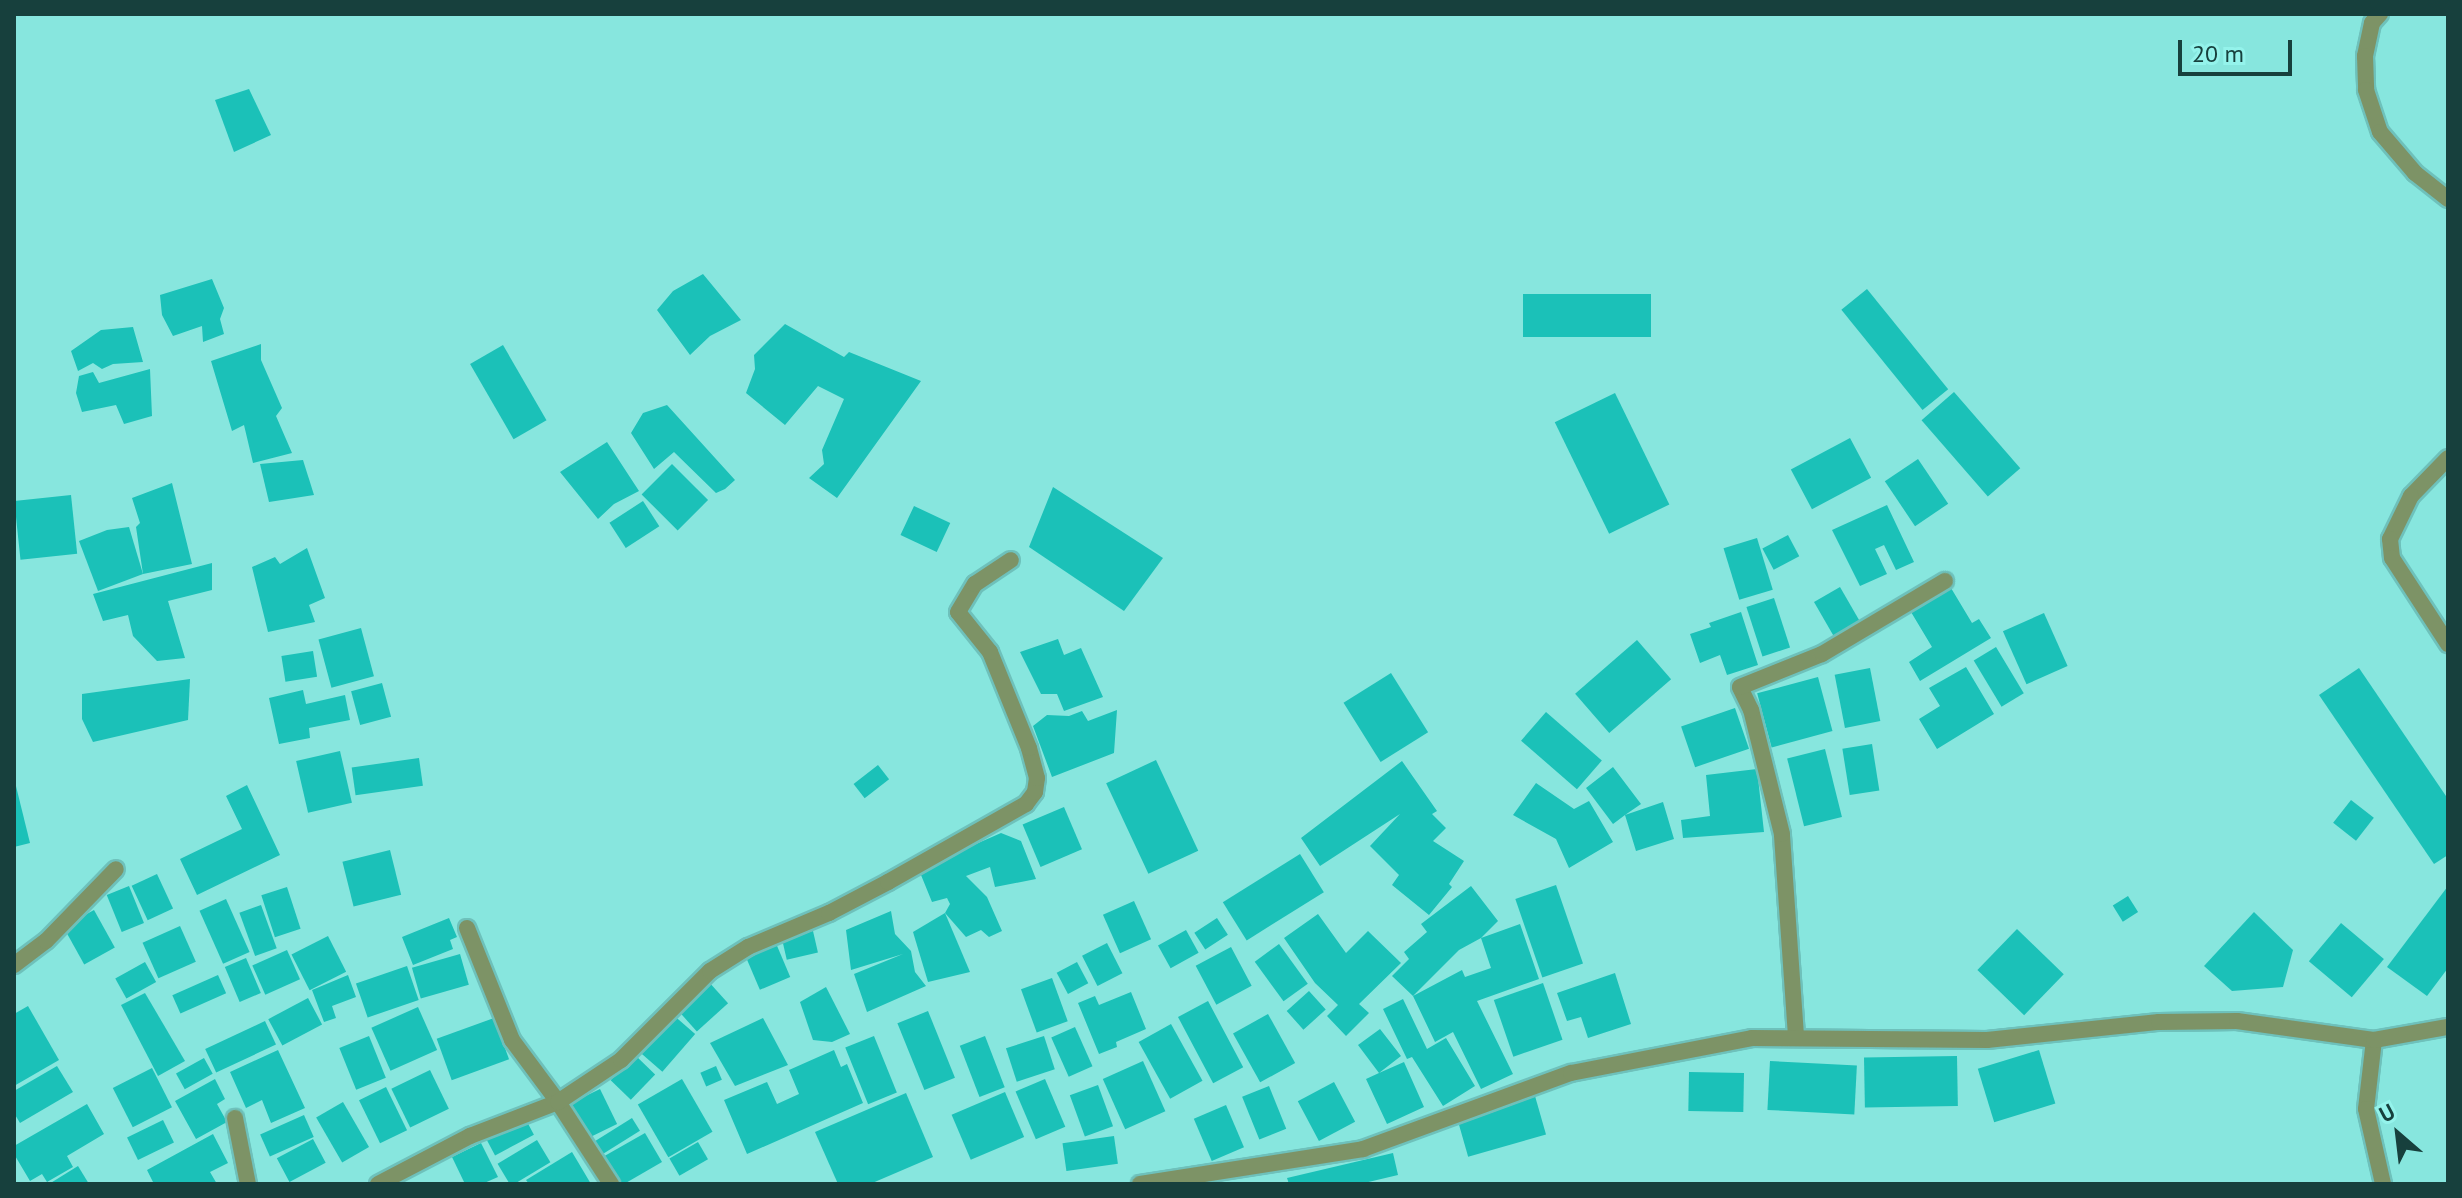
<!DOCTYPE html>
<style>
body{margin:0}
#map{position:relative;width:2462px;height:1198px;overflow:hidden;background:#87e6de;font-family:"PT Sans",sans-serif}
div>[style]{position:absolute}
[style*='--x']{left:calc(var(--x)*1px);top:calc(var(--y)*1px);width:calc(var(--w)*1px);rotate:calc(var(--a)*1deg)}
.building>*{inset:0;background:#1bc1b8;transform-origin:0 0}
.roads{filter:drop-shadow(2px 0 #6ec1bb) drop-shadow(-2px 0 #6ec1bb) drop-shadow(0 2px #6ec1bb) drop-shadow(0 -2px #6ec1bb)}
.minor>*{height:16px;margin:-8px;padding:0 8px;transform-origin:8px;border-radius:8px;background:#7d9366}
span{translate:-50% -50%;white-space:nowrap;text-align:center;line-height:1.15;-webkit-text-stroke:8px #94f3eb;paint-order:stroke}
.frame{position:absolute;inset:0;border:16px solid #17403d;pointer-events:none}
.north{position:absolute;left:2358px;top:1094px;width:80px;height:80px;-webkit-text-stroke:6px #94f3eb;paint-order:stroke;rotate:332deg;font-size:22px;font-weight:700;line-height:32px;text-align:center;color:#17403d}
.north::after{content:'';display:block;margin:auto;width:28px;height:36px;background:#17403d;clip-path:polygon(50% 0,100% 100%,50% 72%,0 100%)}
.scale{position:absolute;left:2178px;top:40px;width:114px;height:36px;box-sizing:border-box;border:4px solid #17403d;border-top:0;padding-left:10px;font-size:24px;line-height:28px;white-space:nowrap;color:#17403d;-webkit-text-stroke:6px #94f3eb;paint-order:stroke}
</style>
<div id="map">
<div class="building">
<div style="clip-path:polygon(249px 89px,271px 135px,234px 152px,215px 100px)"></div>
<div style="clip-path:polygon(703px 274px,741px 320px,710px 336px,690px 355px,657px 310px,673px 291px)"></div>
<div style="clip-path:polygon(212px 279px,224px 308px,220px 319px,224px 334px,203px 342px,202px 326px,173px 336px,162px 315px,160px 295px)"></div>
<div style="left:1867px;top:289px;width:129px;height:33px;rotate:51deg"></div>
<div style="left:1523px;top:294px;width:128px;height:43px"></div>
<div style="clip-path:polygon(785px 324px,844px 357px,849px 352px,921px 381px,837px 498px,809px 478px,824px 464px,822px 450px,844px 399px,818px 386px,785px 425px,746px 393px,755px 369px,754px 355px)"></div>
<div style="clip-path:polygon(133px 327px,143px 362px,113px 364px,102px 369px,93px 363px,78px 371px,71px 351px,101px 330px)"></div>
<div style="clip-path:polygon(261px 344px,261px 360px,282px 408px,276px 416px,292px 453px,253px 463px,244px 425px,232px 431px,211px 361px)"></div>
<div style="left:503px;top:345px;width:87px;height:38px;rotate:60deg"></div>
<div style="clip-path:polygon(150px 369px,152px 416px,124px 424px,116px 405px,82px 412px,76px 393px,79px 376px,93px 372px,99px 383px)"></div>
<div style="left:1954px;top:392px;width:101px;height:43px;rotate:49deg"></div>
<div style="left:1615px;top:393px;width:124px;height:67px;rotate:64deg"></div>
<div style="clip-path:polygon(667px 405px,735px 480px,725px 489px,716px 493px,674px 452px,654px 469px,631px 433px,643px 413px)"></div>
<div style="left:1850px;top:438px;width:45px;height:67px;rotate:62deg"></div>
<div style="clip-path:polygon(607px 442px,639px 491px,614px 504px,598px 519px,560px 472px)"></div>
<div style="left:1918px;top:459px;width:54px;height:40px;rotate:56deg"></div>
<div style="clip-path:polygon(303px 460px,314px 495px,269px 502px,260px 464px)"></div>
<div style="left:672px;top:464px;width:51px;height:43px;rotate:45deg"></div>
<div style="clip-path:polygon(172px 483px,192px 564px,143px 574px,136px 527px,140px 523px,132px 498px)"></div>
<div style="clip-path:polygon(1053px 487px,1163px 558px,1124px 611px,1029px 547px)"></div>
<div style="left:71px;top:495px;width:59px;height:57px;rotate:84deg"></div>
<div style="left:643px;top:501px;width:30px;height:40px;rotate:57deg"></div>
<div style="clip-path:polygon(1887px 505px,1914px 562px,1896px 570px,1884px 545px,1875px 549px,1887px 574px,1860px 586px,1832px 530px)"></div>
<div style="left:914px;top:506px;width:40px;height:32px;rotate:25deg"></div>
<div style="clip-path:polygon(129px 527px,143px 574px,98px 591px,79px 541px,107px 530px)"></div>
<div style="left:1788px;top:535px;width:24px;height:29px;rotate:62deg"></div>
<div style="left:1757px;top:538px;width:54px;height:35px;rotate:73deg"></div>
<div style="clip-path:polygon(307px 548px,325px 598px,309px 605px,315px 622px,268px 632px,252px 567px,275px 557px,280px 564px)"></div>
<div style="clip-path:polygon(212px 563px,212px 590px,168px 601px,185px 658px,157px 661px,133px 636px,128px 615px,103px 621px,93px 594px)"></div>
<div style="left:1840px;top:587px;width:43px;height:30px;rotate:60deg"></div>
<div style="clip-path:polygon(1951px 588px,1972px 623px,1979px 619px,1991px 638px,1920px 681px,1909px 662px,1932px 647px,1911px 612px)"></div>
<div style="left:1774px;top:598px;width:52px;height:29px;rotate:72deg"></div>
<div style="clip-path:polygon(1741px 612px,1758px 665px,1727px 675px,1720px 655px,1700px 663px,1690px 634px,1711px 627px,1709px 623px)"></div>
<div style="left:2044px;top:613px;width:58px;height:45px;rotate:66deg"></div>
<div style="left:361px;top:628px;width:50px;height:44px;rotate:75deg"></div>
<div style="clip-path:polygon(1058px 639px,1064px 655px,1081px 648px,1103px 697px,1064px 711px,1057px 694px,1041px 694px,1020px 652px)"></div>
<div style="left:1637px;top:640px;width:52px;height:82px;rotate:49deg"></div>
<div style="left:1996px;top:647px;width:54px;height:26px;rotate:59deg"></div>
<div style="left:313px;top:651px;width:26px;height:32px;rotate:81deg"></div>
<div style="clip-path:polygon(1966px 667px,1994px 714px,1937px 749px,1919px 719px,1940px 706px,1929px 688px)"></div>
<div style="left:1870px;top:668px;width:54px;height:36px;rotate:79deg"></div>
<div style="clip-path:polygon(2359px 668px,2448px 799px,2448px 855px,2434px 864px,2319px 695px)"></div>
<div style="left:1391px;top:673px;width:70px;height:56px;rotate:58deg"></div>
<div style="left:1818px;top:677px;width:56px;height:63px;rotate:75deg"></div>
<div style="clip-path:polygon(190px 679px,188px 720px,93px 742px,82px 719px,82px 694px)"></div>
<div style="left:382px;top:683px;width:35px;height:32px;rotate:75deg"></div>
<div style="clip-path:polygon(303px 690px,306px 704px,345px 695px,350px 720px,309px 728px,310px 738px,279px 744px,269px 698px)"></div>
<div style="left:1735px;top:708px;width:43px;height:57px;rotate:71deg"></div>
<div style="clip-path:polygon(1117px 710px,1114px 753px,1052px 777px,1033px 726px,1047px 715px,1069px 716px,1082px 711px,1088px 721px)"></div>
<div style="left:1546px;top:712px;width:74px;height:38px;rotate:41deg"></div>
<div style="left:1872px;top:744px;width:47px;height:30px;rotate:81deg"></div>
<div style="left:1825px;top:749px;width:70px;height:39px;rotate:76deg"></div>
<div style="left:340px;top:751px;width:53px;height:45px;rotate:77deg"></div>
<div style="left:419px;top:758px;width:28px;height:68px;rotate:82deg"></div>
<div style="left:1156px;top:760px;width:100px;height:55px;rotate:65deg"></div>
<div style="clip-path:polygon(1402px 761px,1437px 811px,1432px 814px,1446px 828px,1433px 841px,1464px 861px,1449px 884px,1452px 887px,1429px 915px,1392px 885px,1399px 875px,1370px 846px,1400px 814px,1320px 866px,1301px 838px)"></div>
<div style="left:878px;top:765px;width:18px;height:31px;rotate:52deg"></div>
<div style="clip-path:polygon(1613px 767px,1641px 804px,1625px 815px,1663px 802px,1674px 839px,1636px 851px,1625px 815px,1613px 824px,1586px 788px)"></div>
<div style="clip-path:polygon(1757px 769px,1764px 832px,1683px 838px,1681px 820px,1710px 816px,1706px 775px)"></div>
<div style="clip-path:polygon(14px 778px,30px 843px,14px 847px)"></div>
<div style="clip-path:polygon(1536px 783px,1574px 809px,1589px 801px,1613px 842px,1569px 868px,1556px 839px,1513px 815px)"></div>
<div style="clip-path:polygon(247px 785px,280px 855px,197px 895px,180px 859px,242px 829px,226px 796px)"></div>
<div style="left:2351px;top:800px;width:29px;height:29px;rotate:38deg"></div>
<div style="left:1064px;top:807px;width:46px;height:45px;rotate:67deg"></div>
<div style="clip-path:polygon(1001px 833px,1021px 841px,1036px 879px,995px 887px,990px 867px,966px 876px,987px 897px,1002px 931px,989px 937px,981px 930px,966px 937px,945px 913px,950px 904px,947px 898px,932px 902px,921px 875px,935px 862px)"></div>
<div style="left:390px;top:850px;width:46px;height:49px;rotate:76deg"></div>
<div style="left:1300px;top:854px;width:45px;height:91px;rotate:58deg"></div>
<div style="left:157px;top:874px;width:38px;height:28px;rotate:65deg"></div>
<div style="left:1556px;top:885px;width:83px;height:43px;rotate:71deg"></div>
<div style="left:129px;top:886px;width:40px;height:24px;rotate:68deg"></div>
<div style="clip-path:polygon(1471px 886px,1498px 921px,1481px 938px,1520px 924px,1539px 979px,1477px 1001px,1513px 1074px,1481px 1089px,1453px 1032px,1435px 1042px,1413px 996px,1462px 970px,1465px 977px,1491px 968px,1481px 938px,1459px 950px,1413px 996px,1392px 976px,1409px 959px,1404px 952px,1427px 932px,1421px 924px)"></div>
<div style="clip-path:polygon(2448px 886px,2448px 968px,2427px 996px,2387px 967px)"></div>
<div style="left:287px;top:887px;width:44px;height:27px;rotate:72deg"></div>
<div style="left:2128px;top:896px;width:19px;height:18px;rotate:58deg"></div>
<div style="left:226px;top:899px;width:58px;height:29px;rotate:66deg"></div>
<div style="left:1134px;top:901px;width:42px;height:34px;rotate:66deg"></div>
<div style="left:261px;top:905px;width:46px;height:23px;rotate:70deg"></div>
<div style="left:94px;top:910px;width:43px;height:35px;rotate:61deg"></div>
<div style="clip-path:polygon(891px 911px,895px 934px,911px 951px,915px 972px,926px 986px,867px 1012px,854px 974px,903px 954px,851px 970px,846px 930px)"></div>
<div style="clip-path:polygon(2254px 912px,2293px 950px,2283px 987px,2232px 991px,2204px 966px)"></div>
<div style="clip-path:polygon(945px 913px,970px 972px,928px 982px,913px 932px)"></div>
<div style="clip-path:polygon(1318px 914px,1346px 953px,1368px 931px,1401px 963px,1359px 1004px,1369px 1013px,1346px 1036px,1327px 1016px,1338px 1005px,1315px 983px,1284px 938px)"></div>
<div style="clip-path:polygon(449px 918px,457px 937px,450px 940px,453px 949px,413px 965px,402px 937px)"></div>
<div style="left:1217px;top:918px;width:20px;height:27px;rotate:57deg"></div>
<div style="left:2341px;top:923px;width:56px;height:50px;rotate:40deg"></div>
<div style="left:180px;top:926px;width:39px;height:41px;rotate:66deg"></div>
<div style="left:2017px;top:929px;width:65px;height:57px;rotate:44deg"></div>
<div style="left:1186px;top:930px;width:26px;height:32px;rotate:61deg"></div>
<div style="left:813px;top:931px;width:22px;height:32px;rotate:77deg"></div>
<div style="left:328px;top:936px;width:40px;height:41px;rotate:63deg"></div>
<div style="left:775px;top:941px;width:39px;height:33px;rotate:67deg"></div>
<div style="left:1107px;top:943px;width:34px;height:28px;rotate:63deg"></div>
<div style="left:1279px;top:944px;width:49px;height:30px;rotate:54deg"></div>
<div style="left:1231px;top:947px;width:44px;height:40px;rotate:62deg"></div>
<div style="left:287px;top:950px;width:32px;height:38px;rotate:66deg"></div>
<div style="left:460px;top:954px;width:32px;height:50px;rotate:74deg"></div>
<div style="left:246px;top:958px;width:38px;height:23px;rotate:67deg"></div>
<div style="left:145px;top:962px;width:23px;height:34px;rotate:61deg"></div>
<div style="left:1077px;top:962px;width:24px;height:23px;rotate:62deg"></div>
<div style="left:407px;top:966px;width:36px;height:54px;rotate:71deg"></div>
<div style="clip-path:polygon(1615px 973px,1631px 1024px,1588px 1038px,1581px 1017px,1567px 1021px,1557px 993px)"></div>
<div style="left:218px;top:975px;width:20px;height:50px;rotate:66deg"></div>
<div style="clip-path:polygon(348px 975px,356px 997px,332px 1006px,336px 1018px,324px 1022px,312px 990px)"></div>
<div style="left:1052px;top:978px;width:46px;height:33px;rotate:70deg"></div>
<div style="left:708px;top:981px;width:30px;height:42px;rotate:48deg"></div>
<div style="left:1543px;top:983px;width:60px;height:52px;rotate:71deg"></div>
<div style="clip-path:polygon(826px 987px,850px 1034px,832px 1042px,813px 1040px,800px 1002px)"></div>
<div style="left:1309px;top:991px;width:25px;height:30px;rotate:48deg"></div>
<div style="clip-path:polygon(1131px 992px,1146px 1029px,1116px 1042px,1117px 1047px,1099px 1054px,1078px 1003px,1095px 996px,1099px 1005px)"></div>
<div style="clip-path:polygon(145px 993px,185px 1061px,158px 1076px,121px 1005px)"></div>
<div style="left:308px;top:998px;width:30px;height:45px;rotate:62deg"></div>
<div style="clip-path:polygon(1403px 999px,1427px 1049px,1446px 1038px,1475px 1086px,1443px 1106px,1412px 1057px,1407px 1059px,1383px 1009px)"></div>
<div style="left:1208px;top:1001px;width:75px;height:34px;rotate:62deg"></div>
<div style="clip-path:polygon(28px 1006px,59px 1060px,14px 1086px,14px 1014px)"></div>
<div style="left:418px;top:1007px;width:47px;height:51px;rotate:66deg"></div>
<div style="left:928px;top:1011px;width:72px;height:33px;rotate:68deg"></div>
<div style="left:671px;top:1013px;width:32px;height:50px;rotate:41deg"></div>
<div style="left:1268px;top:1014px;width:56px;height:40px;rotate:61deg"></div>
<div style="left:494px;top:1018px;width:44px;height:61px;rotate:70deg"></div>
<div style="clip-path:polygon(763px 1018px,788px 1065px,735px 1086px,710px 1043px)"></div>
<div style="left:265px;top:1021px;width:26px;height:66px;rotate:65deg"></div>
<div style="left:1171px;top:1024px;width:65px;height:37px;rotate:61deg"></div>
<div style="left:1075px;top:1027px;width:43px;height:26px;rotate:66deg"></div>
<div style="clip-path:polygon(1380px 1029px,1401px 1056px,1379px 1073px,1404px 1062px,1424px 1107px,1387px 1124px,1366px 1079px,1379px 1073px,1358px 1045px)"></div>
<div style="left:369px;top:1036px;width:45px;height:32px;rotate:68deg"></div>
<div style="left:874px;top:1036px;width:61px;height:31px;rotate:68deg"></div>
<div style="left:985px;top:1036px;width:55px;height:27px;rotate:69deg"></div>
<div style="left:1044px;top:1036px;width:35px;height:40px;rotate:72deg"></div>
<div style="clip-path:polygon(278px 1050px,305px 1108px,271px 1123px,262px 1100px,246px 1108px,230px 1072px)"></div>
<div style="clip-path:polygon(834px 1050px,841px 1067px,847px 1064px,863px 1103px,747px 1154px,724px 1100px,767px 1082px,777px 1104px,799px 1094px,789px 1070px)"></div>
<div style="left:2039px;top:1050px;width:56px;height:64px;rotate:73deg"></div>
<div style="left:635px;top:1055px;width:28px;height:35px;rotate:44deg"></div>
<div style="left:1957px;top:1056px;width:50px;height:93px;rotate:89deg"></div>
<div style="left:204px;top:1058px;width:18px;height:32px;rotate:61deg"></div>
<div style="left:1143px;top:1061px;width:55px;height:44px;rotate:66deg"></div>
<div style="left:1770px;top:1061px;width:87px;height:49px;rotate:3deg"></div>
<div style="clip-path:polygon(57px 1066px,73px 1092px,20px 1123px,14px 1113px,14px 1091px)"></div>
<div style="left:716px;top:1066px;width:15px;height:17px;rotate:67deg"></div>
<div style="left:152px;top:1068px;width:44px;height:44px;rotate:63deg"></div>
<div style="left:430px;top:1070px;width:43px;height:43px;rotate:64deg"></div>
<div style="left:1689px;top:1072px;width:55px;height:39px;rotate:1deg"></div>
<div style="clip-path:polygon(215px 1079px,225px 1099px,217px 1104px,227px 1122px,196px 1139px,175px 1101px)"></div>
<div style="left:682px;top:1079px;width:61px;height:51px;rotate:60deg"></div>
<div style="left:1045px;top:1079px;width:52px;height:32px;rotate:67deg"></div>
<div style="left:1334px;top:1082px;width:45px;height:41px;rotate:62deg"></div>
<div style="left:1098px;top:1085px;width:44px;height:30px;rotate:70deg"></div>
<div style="left:1269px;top:1086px;width:46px;height:29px;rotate:68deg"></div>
<div style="left:386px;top:1087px;width:48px;height:30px;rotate:64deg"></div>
<div style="left:600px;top:1089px;width:39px;height:36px;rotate:64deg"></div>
<div style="left:1005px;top:1092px;width:49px;height:58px;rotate:67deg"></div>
<div style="clip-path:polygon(906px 1093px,933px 1157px,870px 1184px,838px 1184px,815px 1132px)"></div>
<div style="left:1535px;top:1096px;width:40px;height:81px;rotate:74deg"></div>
<div style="left:343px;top:1102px;width:52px;height:31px;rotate:60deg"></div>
<div style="clip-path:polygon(87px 1104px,104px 1134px,67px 1156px,73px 1167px,47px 1182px,42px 1174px,30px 1181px,14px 1154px,14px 1146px)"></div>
<div style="left:1226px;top:1105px;width:46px;height:35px;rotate:67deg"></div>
<div style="left:304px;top:1115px;width:24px;height:48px;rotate:66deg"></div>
<div style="left:525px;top:1118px;width:19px;height:44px;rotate:62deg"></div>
<div style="left:632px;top:1118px;width:15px;height:49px;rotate:58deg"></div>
<div style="left:163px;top:1120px;width:25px;height:40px;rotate:64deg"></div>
<div style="clip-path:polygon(645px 1133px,662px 1162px,624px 1184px,616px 1184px,601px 1158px)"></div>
<div style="clip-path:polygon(213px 1134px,228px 1163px,210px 1172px,217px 1184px,154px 1184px,147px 1170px)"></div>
<div style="left:1114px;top:1136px;width:28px;height:52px;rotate:82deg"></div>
<div style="left:313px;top:1139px;width:27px;height:41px;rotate:62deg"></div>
<div style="left:537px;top:1140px;width:26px;height:46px;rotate:59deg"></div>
<div style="left:698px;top:1142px;width:20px;height:33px;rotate:60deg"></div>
<div style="clip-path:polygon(481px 1143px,498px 1177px,482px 1184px,465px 1184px,452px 1157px)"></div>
<div style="clip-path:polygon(572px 1152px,591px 1184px,529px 1184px,526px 1180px)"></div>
<div style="clip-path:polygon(1393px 1153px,1398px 1175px,1360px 1184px,1289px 1184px,1287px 1178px)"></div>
<div style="clip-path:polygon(78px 1166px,89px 1184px,49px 1184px)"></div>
</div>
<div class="roads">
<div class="minor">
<div style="--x:2380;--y:14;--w:12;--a:132"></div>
<div style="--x:2372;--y:23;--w:34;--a:102"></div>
<div style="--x:2365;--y:56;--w:34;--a:88"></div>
<div style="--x:2366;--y:90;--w:44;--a:71.6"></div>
<div style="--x:2380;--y:132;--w:54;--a:49.5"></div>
<div style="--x:2415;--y:173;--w:42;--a:38.2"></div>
<div style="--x:2448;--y:458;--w:53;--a:134.2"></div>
<div style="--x:2411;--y:496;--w:48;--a:116"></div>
<div style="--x:2390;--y:539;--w:19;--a:84"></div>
<div style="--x:2392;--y:558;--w:103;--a:56.9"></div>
<div style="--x:467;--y:928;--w:121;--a:68.1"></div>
<div style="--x:512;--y:1040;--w:77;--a:53.4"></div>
<div style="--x:558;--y:1102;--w:98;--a:57.1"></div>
<div style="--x:14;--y:965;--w:40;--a:-37"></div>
<div style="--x:46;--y:941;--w:100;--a:-45.8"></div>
<div style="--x:1796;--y:1036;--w:202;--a:-94"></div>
<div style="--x:1782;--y:834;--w:128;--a:-104"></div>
<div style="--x:1751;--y:710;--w:25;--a:-116"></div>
<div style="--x:1740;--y:687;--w:88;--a:-21.9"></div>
<div style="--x:1822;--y:654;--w:143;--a:-30.7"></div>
<div style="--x:2374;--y:1040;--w:69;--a:96.6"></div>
<div style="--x:2366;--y:1109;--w:77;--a:77.2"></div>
<div style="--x:235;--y:1118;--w:67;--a:78.9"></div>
<div style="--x:378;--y:1184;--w:104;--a:-27.6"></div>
<div style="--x:470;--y:1136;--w:94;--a:-21.1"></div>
<div style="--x:558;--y:1102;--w:76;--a:-33.7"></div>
<div style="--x:621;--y:1060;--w:126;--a:-45"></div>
<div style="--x:710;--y:971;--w:45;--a:-32.3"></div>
<div style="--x:748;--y:947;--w:88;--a:-22.8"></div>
<div style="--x:829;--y:913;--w:67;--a:-27.7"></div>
<div style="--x:888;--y:882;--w:159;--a:-29.5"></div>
<div style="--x:1026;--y:804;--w:15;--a:-53"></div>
<div style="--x:1035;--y:792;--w:14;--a:-82"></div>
<div style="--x:1037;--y:778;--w:31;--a:-105"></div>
<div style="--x:1029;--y:748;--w:104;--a:-112.1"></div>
<div style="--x:990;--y:652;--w:51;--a:-128.7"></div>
<div style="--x:958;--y:612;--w:33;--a:-59"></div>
<div style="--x:975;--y:584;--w:43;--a:-33.7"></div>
<div style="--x:1140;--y:1184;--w:226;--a:-8.9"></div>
<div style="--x:1363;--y:1149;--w:221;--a:-20.1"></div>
<div style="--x:1571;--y:1073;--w:184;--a:-10.9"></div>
<div style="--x:1752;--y:1038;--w:235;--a:0.5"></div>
<div style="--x:1987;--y:1040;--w:173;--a:-6"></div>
<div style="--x:2159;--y:1022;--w:78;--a:-0.7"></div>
<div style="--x:2237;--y:1021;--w:138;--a:7.9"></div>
<div style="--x:2374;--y:1040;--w:75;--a:-10"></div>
</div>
</div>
<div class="frame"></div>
<div class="north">U</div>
<div class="scale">20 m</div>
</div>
